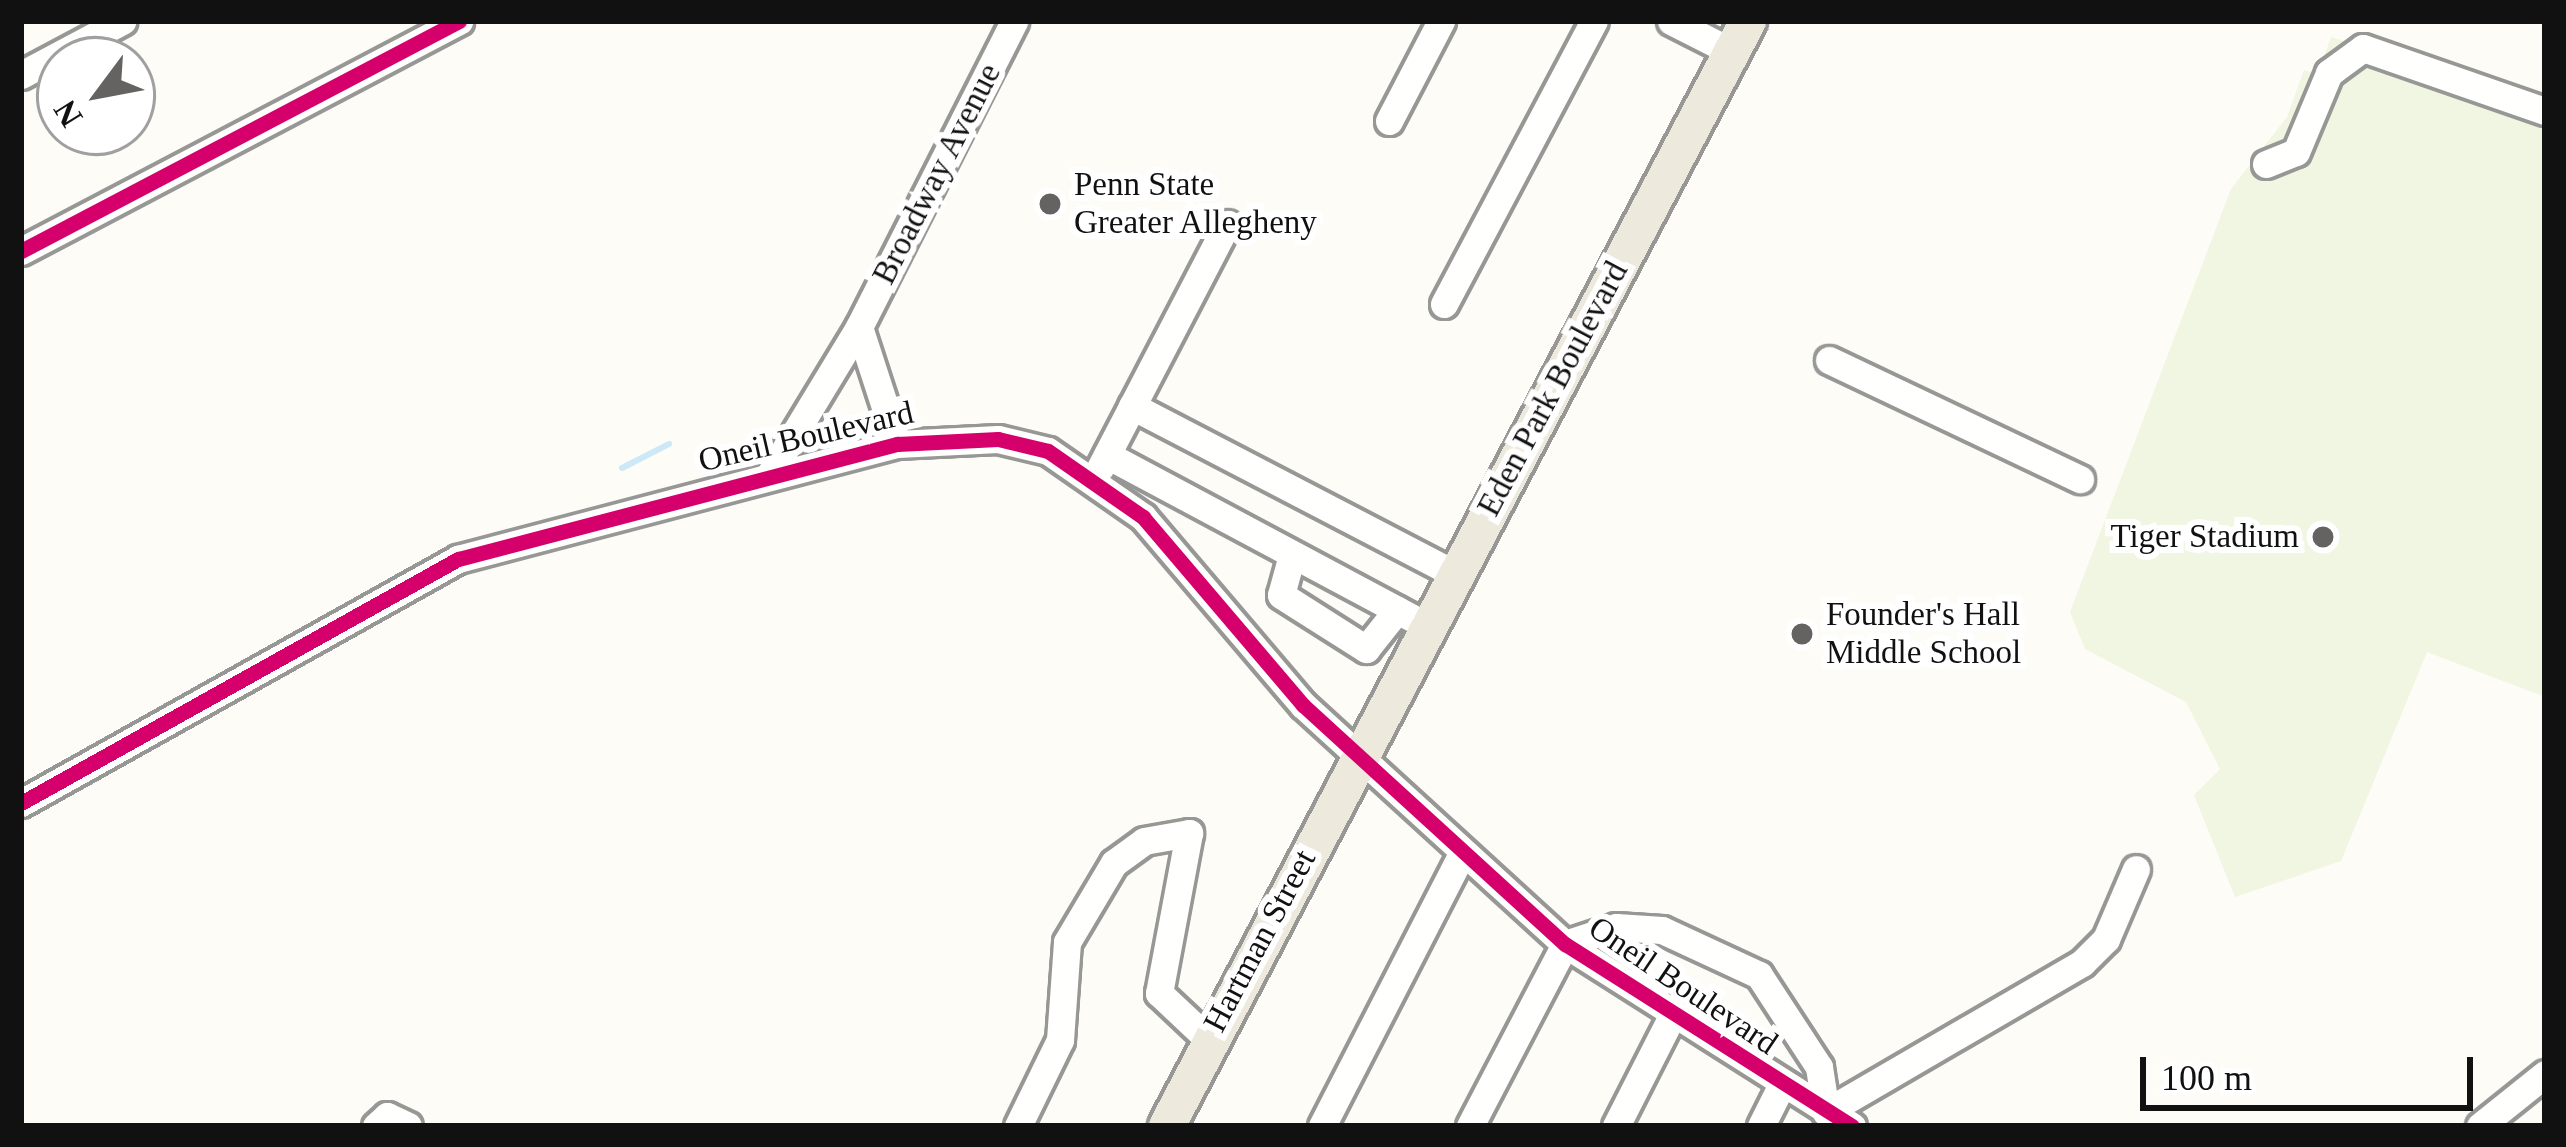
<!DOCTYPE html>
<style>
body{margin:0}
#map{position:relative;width:2566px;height:1147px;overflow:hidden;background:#fdfcf7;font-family:Georgia,serif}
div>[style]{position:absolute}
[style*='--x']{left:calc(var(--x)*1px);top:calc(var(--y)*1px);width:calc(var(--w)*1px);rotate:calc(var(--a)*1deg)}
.pitch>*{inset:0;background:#f0f6e1}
.stream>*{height:6px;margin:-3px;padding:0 3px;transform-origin:3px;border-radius:3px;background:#cde8f7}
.roads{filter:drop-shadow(3px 0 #979795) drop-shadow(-3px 0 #979795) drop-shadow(0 3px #979795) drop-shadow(0 -3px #979795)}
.minor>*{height:27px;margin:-13.5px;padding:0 13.5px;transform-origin:13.5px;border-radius:13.5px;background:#fffffe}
.major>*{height:36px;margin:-18px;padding:0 18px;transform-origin:18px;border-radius:18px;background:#ede9dc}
.cycleway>*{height:15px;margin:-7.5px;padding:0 7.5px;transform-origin:7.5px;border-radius:7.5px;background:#d6006c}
.dots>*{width:33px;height:33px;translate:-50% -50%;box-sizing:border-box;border:6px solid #fff;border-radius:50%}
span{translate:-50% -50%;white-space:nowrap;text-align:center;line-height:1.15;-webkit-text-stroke:12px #fff;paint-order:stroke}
.street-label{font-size:33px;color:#111}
.poi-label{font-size:33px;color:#111}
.left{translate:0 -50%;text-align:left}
.right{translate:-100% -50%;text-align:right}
.frame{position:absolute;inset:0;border:24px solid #111;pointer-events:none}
.north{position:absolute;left:36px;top:36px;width:120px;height:120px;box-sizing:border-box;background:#fff;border:3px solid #a0a0a0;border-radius:50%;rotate:238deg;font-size:33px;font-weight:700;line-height:48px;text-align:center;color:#111}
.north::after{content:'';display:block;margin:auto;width:42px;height:54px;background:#646362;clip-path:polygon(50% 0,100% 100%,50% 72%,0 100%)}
.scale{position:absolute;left:2140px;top:1057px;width:333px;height:54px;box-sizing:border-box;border:6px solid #111;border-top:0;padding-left:15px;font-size:36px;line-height:42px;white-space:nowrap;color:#111;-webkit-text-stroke:9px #fff;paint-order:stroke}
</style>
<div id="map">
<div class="pitch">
<div style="clip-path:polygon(2331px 37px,2545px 103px,2545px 697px,2427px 652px,2341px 861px,2235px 897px,2194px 795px,2220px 769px,2186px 702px,2085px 649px,2070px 612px,2231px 189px,2287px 117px,2304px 70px,2318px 74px)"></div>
</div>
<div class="stream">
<div style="--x:622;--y:468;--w:53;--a:-27.1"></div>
</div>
<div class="roads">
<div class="minor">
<div style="--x:1671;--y:21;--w:68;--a:26.9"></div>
<div style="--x:21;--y:75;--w:115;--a:-28.1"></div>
<div style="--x:1389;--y:121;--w:113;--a:-62.5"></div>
<div style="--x:2266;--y:164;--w:32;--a:-22"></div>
<div style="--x:2296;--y:152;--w:86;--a:-67.3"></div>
<div style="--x:2329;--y:73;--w:42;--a:-36.3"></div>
<div style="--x:2363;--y:48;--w:193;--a:19.1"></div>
<div style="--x:21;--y:251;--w:495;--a:-27.7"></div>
<div style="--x:1444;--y:304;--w:320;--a:-62.1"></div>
<div style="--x:859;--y:327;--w:123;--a:72"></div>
<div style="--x:1829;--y:360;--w:278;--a:25.4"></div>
<div style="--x:1132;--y:406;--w:364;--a:27.5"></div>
<div style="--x:1107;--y:455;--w:363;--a:28.1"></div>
<div style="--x:1100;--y:468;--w:275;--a:-62.5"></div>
<div style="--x:770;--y:474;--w:172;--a:-58.8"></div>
<div style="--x:859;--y:327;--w:343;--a:-63.1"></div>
<div style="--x:1292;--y:555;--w:41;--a:105.4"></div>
<div style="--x:1281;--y:595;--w:101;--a:32.4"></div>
<div style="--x:1366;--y:649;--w:50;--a:-51.5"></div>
<div style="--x:21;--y:803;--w:501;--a:-29.18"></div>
<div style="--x:458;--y:559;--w:454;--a:-14.7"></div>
<div style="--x:897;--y:444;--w:101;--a:-2.8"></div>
<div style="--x:998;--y:439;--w:51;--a:13.5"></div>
<div style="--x:1048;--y:451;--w:116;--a:34.8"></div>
<div style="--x:1143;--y:517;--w:247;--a:49.6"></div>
<div style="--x:1303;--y:705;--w:355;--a:42.4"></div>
<div style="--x:1565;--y:944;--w:340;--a:32.4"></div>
<div style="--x:376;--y:1126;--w:15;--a:-42"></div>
<div style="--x:387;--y:1116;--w:23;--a:25"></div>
<div style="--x:1018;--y:1126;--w:96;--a:-64"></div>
<div style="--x:1060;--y:1040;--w:98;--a:-85.9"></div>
<div style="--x:1067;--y:942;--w:92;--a:-59.3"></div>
<div style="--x:1114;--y:863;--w:37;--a:-36"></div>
<div style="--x:1144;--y:841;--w:46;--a:-10.1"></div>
<div style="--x:1189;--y:833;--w:163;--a:100.6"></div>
<div style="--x:1159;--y:993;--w:67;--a:43.2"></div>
<div style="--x:1322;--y:1126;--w:304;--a:-62.8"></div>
<div style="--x:1470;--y:1126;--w:205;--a:-62.4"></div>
<div style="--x:1565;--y:944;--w:54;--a:-18.4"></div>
<div style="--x:1616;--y:927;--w:46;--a:3.7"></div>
<div style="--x:1662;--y:930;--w:107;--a:24.9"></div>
<div style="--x:1759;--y:975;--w:110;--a:56.9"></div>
<div style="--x:1819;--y:1067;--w:46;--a:81.2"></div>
<div style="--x:1826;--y:1112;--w:296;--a:-30.2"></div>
<div style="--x:2082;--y:963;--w:34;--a:-45"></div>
<div style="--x:2106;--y:939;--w:76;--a:-66.8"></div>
<div style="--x:1616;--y:1126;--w:119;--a:-63"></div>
<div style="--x:1761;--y:1126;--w:42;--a:-63.4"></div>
<div style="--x:2480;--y:1126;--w:83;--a:-38.7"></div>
</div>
<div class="major">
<div style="--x:1167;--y:1126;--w:1248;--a:-62.26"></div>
</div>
</div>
<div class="cycleway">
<div style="--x:21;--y:251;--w:495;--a:-27.7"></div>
<div style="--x:21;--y:803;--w:501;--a:-29.18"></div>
<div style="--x:458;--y:559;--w:454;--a:-14.7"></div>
<div style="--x:897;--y:444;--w:101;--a:-2.8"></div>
<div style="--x:998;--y:439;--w:51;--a:13.5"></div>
<div style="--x:1048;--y:451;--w:116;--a:34.8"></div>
<div style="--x:1143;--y:517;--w:247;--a:49.6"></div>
<div style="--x:1303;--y:705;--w:355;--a:42.4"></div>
<div style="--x:1565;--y:944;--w:340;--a:32.4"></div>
</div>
<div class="dots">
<div style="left:1050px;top:204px;background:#646362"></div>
<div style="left:2323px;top:537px;background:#646362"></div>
<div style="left:1802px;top:634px;background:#646362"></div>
</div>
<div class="street-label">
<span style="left:937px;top:174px;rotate:-63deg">Broadway Avenue</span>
<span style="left:1553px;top:389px;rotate:-62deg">Eden Park Boulevard</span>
<span style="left:806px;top:437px;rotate:-13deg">Oneil Boulevard</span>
<span style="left:1260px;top:941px;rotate:-62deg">Hartman Street</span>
<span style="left:1683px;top:986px;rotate:34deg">Oneil Boulevard</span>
</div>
<div class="poi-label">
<span class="left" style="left:1074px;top:204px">Penn State<br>Greater Allegheny</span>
<span class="right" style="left:2299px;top:537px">Tiger Stadium</span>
<span class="left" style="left:1826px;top:634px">Founder's Hall<br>Middle School</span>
</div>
<div class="frame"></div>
<div class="north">N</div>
<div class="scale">100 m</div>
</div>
